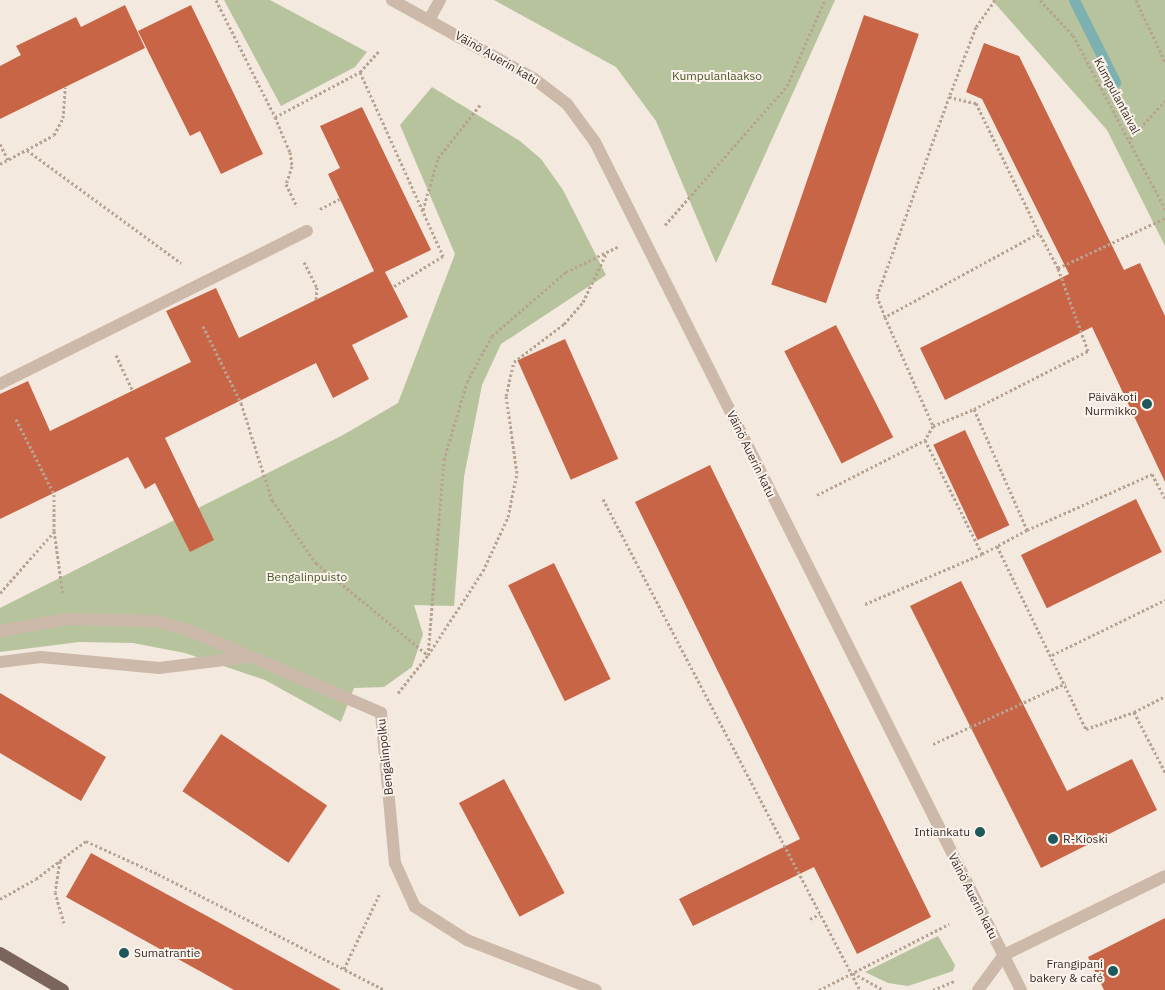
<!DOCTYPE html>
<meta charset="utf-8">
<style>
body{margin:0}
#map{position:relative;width:1165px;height:990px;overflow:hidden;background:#f3e9de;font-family:"IBM Plex Sans",sans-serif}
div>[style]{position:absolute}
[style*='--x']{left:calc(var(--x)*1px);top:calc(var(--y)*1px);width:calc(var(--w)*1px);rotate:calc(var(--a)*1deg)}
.green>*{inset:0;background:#b7c39d}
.stream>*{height:11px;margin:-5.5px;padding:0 5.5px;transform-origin:5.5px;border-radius:5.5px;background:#7cb0b1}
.building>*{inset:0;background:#c96547;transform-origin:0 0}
.path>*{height:3px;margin-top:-1.5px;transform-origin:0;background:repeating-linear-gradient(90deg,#b8a393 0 2.5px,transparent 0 5px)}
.minor>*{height:12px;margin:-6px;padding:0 6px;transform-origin:6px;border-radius:6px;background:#ccb9a9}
.major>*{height:12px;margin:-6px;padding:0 6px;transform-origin:6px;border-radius:6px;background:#7b655a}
.dots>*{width:14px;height:14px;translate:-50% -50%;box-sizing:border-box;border:2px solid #fbf3eb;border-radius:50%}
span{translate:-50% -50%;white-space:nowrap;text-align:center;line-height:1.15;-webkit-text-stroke:4px #fbf3eb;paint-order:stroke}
.street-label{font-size:12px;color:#392e29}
.park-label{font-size:12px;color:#48582c}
.poi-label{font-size:12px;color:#392e29}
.right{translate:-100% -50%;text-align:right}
.left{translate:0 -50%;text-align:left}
</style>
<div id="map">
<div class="green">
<div style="clip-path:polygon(224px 0,270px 0,367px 52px,355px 67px,281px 106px)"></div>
<div style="clip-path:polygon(494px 0,835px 0,716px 263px,656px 121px,616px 67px)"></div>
<div style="clip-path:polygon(992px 0,1165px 0,1165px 246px,1107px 130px)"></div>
<div style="clip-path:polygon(432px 87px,520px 141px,541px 159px,563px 190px,606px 275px,501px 344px,482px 385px,464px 477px,454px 606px,414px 605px,423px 634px,412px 667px,384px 687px,354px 688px,341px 722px,265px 680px,185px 653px,133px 643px,79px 642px,0 652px,0 608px,343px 435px,398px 403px,455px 254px,400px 125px)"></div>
<div style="clip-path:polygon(938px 936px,955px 965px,953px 971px,908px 986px,888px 983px,865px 972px)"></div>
</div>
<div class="stream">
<div style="--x:1074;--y:0;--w:92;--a:63.4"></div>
</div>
<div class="building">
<div style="clip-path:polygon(125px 5px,145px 48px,0 119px,0 66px,21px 55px,16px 46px,76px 17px,81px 27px)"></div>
<div style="clip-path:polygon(191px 5px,263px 154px,221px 174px,200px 131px,190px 136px,138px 31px)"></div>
<div style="left:864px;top:15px;width:58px;height:285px;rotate:19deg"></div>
<div style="clip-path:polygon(984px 43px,1019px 56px,1124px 270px,1140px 263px,1165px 316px,1165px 482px,1092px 327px,945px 400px,920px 348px,1069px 274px,982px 99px,966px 92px)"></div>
<div style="clip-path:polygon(362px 107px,431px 250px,385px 272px,408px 317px,352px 345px,369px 379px,333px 398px,316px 363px,165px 438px,214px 540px,190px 552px,155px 483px,145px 489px,128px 457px,0 519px,0 394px,28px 381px,50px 431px,191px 362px,166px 311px,216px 288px,239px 338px,374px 271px,328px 174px,340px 168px,320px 126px)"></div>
<div style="left:836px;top:325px;width:126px;height:58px;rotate:63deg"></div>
<div style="left:565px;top:339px;width:131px;height:52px;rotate:66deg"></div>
<div style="left:965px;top:430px;width:105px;height:35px;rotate:65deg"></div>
<div style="clip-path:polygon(710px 465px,931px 917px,857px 954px,814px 867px,693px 926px,679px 899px,800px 839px,635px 502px)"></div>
<div style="left:1136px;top:499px;width:59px;height:128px;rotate:64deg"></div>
<div style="left:554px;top:563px;width:129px;height:51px;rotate:64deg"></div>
<div style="clip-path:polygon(961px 581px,1067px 791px,1132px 759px,1157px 810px,1041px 868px,910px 606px)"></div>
<div style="clip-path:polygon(0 693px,106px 757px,81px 801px,0 753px)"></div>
<div style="left:221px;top:734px;width:128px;height:69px;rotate:34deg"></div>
<div style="left:504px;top:779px;width:129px;height:51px;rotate:62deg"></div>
<div style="clip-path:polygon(91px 853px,218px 922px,341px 990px,234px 990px,66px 897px)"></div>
<div style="clip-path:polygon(1165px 918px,1165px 990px,1104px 990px,1088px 957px)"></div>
</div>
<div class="path">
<div style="--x:216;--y:0;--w:131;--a:63.2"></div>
<div style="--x:275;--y:117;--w:96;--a:-27.9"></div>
<div style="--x:360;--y:72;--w:28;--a:-48"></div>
<div style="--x:995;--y:0;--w:33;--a:125"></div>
<div style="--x:976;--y:27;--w:75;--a:111.1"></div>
<div style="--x:949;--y:97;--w:28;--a:13"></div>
<div style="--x:976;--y:103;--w:144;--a:64.1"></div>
<div style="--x:1039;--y:233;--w:175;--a:151.4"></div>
<div style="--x:885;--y:317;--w:119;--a:66.2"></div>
<div style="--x:933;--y:426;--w:16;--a:120"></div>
<div style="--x:925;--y:440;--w:127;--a:63.4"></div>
<div style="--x:982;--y:554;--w:17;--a:-28"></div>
<div style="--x:997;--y:546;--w:203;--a:64.1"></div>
<div style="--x:1086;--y:729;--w:51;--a:-19.5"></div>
<div style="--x:1134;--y:712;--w:68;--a:62.7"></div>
<div style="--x:1040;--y:0;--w:48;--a:46.7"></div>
<div style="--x:1073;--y:35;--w:197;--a:62.1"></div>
<div style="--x:1136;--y:0;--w:68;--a:64.9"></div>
<div style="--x:360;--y:72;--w:202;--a:65.7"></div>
<div style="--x:443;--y:256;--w:59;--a:148.2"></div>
<div style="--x:275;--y:117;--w:38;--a:67"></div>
<div style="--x:290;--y:152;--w:14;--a:82"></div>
<div style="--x:292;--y:166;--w:19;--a:108"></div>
<div style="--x:286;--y:184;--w:25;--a:64"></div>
<div style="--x:1130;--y:139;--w:52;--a:-47.4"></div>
<div style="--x:0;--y:144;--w:18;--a:63"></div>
<div style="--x:27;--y:150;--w:191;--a:36.3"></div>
<div style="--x:0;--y:164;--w:61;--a:-28.2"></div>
<div style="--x:54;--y:135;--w:19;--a:-62"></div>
<div style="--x:63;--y:118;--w:31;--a:-86"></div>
<div style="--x:320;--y:209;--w:22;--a:-27"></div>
<div style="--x:423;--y:210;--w:54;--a:-73.9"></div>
<div style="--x:438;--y:158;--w:68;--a:-51.6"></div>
<div style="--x:665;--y:225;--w:185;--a:-48.7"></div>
<div style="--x:787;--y:86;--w:94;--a:-66.2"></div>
<div style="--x:304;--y:262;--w:28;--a:63"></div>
<div style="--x:317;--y:287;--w:13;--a:94"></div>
<div style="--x:1058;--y:268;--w:118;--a:-25"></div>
<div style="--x:885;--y:317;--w:22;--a:-111"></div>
<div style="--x:877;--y:296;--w:212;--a:-70.1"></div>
<div style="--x:203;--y:326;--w:86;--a:63.7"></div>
<div style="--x:241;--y:403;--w:102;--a:72.3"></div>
<div style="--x:272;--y:500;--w:77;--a:55.1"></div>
<div style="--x:316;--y:563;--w:145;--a:39.4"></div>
<div style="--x:428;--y:655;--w:100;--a:-56.8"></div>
<div style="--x:483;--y:571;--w:60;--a:-65.2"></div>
<div style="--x:508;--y:517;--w:45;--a:-78.4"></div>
<div style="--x:517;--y:473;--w:78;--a:-98.1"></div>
<div style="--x:506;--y:396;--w:35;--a:-77"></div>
<div style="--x:514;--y:362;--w:63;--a:-37.2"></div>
<div style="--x:564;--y:324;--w:29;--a:-49"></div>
<div style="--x:583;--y:302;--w:55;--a:-64.4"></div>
<div style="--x:116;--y:355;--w:38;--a:65"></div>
<div style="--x:974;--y:409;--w:128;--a:-27"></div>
<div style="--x:1088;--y:351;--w:88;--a:-109.9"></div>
<div style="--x:1058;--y:268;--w:40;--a:-118"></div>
<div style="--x:16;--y:419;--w:84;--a:63.1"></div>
<div style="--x:54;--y:494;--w:37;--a:90"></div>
<div style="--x:54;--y:531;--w:64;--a:81.9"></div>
<div style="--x:933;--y:426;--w:44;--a:-22.5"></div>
<div style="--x:974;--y:409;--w:132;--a:66.3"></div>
<div style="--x:1027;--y:530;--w:34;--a:152"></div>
<div style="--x:817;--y:495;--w:121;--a:-27"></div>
<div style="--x:603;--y:499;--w:554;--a:62.37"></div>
<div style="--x:1027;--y:530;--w:137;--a:-24.1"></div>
<div style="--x:1152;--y:474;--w:27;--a:62"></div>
<div style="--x:0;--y:593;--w:81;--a:-48.5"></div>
<div style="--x:865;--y:604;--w:127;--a:-23.1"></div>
<div style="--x:1052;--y:655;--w:126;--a:-26"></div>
<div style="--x:398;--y:693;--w:48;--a:-51.7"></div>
<div style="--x:428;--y:655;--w:196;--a:-85.3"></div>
<div style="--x:444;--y:460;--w:81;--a:-73.6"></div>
<div style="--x:467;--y:382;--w:52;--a:-61.5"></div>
<div style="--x:492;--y:336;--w:98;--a:-40.9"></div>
<div style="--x:566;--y:272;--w:59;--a:-26.1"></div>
<div style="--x:1134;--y:712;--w:35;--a:-27"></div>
<div style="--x:933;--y:744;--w:146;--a:-24.6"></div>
<div style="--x:60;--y:861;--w:31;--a:99"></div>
<div style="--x:55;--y:892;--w:32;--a:74"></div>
<div style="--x:0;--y:899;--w:41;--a:-29.1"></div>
<div style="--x:36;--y:879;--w:63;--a:-37.2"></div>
<div style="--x:86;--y:841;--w:79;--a:24.6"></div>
<div style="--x:158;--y:874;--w:255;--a:27.1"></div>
<div style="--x:810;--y:919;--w:11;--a:-27"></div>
<div style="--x:344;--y:969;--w:84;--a:-64.7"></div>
<div style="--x:853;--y:973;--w:35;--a:29"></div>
<div style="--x:819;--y:990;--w:146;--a:-26.9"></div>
<div style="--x:933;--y:990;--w:23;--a:-23"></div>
</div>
<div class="minor">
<div style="--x:392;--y:0;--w:161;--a:29"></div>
<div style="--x:533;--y:78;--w:43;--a:37.4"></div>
<div style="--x:567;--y:104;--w:47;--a:53.6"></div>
<div style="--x:595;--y:142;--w:949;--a:63.33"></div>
<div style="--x:429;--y:20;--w:23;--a:-61"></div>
<div style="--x:0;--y:384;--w:343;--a:-26.5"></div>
<div style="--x:0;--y:631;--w:68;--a:-10.2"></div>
<div style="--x:67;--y:619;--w:89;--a:1.3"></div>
<div style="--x:156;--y:621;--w:36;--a:16"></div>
<div style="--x:191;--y:631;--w:207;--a:23.3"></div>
<div style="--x:381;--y:713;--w:151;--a:84.7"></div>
<div style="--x:395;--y:863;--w:48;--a:65.6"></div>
<div style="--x:415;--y:907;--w:62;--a:32.4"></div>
<div style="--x:467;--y:940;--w:138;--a:21.2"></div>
<div style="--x:0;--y:662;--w:41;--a:-7"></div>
<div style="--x:41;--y:657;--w:119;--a:5.3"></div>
<div style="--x:159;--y:668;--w:90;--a:-7"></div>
<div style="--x:978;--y:990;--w:44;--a:-53.4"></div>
<div style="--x:1004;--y:955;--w:179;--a:-26.1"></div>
</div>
<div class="major">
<div style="--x:0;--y:953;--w:73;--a:30.4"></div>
</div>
<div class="dots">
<div style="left:1147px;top:404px;background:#1d585c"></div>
<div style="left:980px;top:832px;background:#1d585c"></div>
<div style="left:1053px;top:839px;background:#1d585c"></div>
<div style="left:124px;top:953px;background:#1d585c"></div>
<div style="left:1113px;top:971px;background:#1d585c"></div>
</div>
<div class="street-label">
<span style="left:497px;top:58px;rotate:30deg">Väinö Auerin katu</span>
<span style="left:1117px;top:96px;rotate:62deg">Kumpulantaival</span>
<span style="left:751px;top:454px;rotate:64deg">Väinö Auerin katu</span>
<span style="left:385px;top:757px;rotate:-96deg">Bengalinpolku</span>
<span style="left:973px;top:896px;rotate:63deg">Väinö Auerin katu</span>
</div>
<div class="park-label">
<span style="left:717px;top:76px">Kumpulanlaakso</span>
<span style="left:307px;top:577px">Bengalinpuisto</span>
</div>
<div class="poi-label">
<span class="right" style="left:1137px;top:404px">Päiväkoti<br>Nurmikko</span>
<span class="right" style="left:970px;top:832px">Intiankatu</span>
<span class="left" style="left:1063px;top:839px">R-Kioski</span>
<span class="left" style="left:134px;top:953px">Sumatrantie</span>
<span class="right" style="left:1103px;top:971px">Frangipani<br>bakery &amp; café</span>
</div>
</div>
